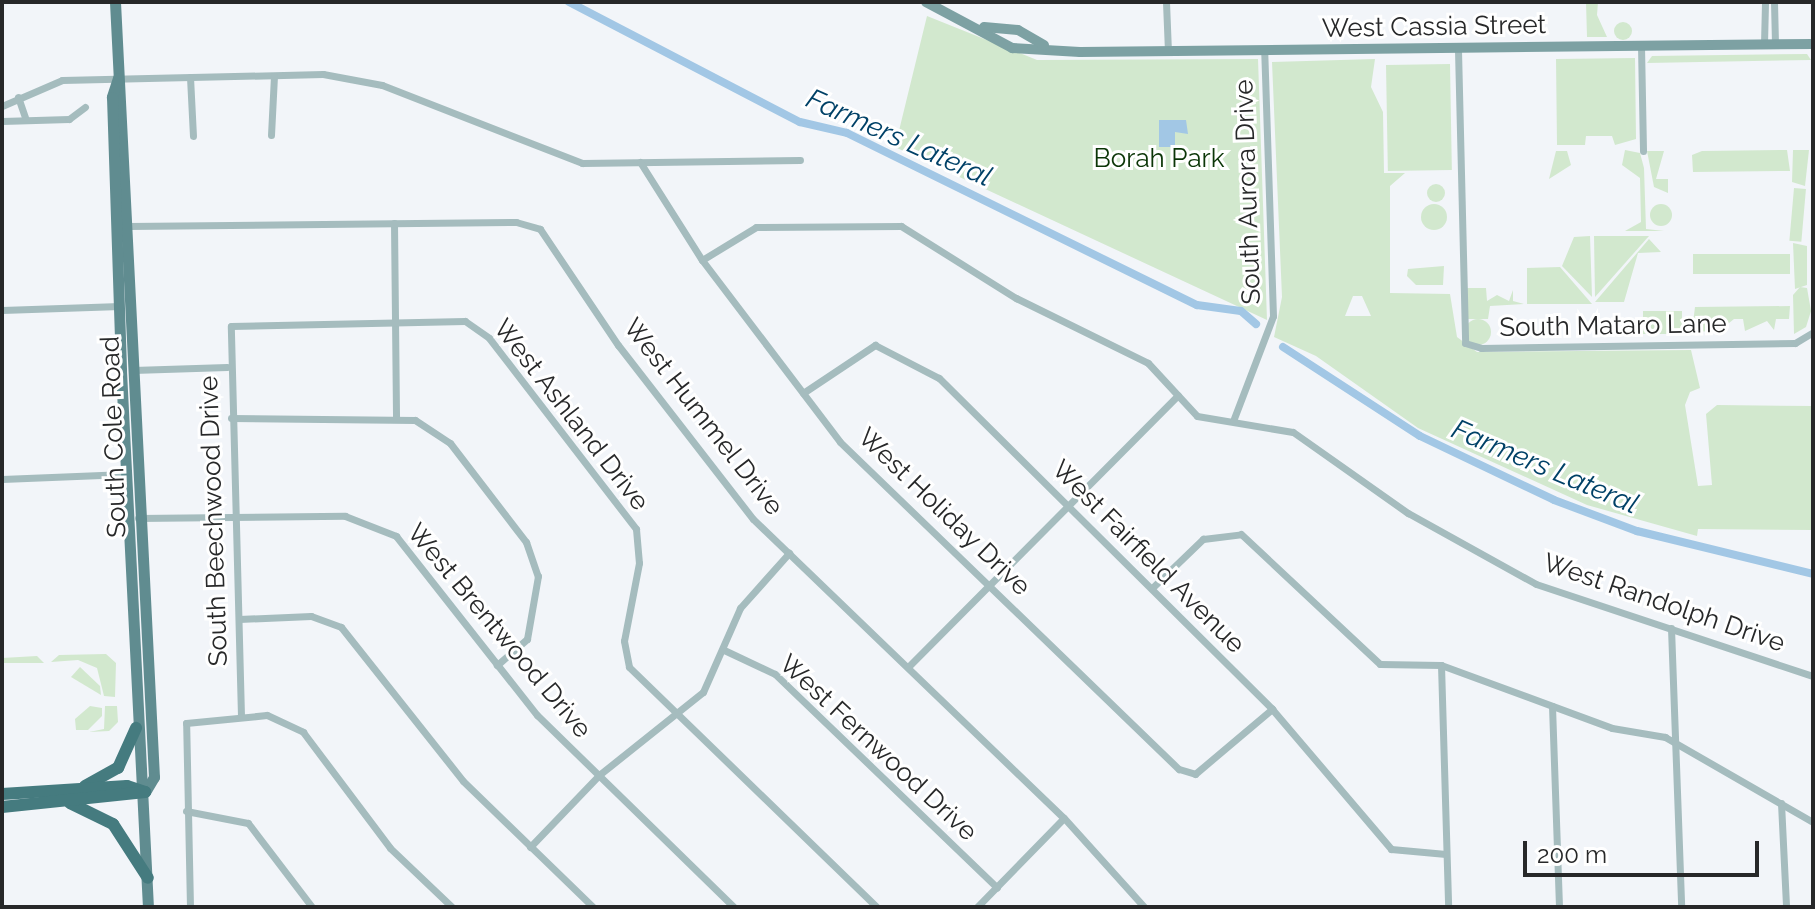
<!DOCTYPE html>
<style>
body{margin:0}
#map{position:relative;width:1815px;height:909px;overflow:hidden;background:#f2f5f9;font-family:Raleway,sans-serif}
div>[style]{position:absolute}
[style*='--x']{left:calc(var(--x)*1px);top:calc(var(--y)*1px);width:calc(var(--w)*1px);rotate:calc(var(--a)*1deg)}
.green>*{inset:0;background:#d2e8ce;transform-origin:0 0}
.round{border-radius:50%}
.water>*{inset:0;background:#a2c7e5}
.canal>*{height:8px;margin:-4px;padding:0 4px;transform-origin:4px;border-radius:4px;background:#a2c7e5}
.street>*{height:7px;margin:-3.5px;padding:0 3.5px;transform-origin:3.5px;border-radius:3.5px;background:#a5bcbe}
.secondary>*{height:10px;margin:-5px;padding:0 5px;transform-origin:5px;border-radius:5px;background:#7da1a3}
.primary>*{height:11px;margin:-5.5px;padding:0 5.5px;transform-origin:5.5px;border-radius:5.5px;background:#608c90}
.highway>*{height:12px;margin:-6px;padding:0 6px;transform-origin:6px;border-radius:6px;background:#457b7f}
span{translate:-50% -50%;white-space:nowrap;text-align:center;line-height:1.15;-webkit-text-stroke:6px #fff;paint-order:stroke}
.street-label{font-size:26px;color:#272829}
.park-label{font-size:26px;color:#0b3607}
.water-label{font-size:28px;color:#004167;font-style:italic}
.frame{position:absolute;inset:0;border:4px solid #272829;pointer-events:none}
.scale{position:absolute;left:1523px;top:841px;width:236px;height:36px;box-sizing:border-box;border:4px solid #272829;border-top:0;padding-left:10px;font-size:24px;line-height:28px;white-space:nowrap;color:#272829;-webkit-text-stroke:6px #fff;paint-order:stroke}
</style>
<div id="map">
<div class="green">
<div style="clip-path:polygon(1586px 2px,1608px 2px,1598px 2px,1597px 15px,1607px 37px,1587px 37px)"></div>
<div style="clip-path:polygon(927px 16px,1037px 60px,1258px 59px,1267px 320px,895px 147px)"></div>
<div class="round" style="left:1614px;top:22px;width:18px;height:18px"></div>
<div style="clip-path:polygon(1807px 54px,1811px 60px,1647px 63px,1652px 56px)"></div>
<div style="clip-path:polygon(1635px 58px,1636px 139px,1615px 145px,1612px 136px,1586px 136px,1585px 145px,1557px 145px,1556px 59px)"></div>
<div style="clip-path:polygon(evenodd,1375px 59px,1371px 87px,1383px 112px,1384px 173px,1405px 173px,1390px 186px,1390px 293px,1450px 294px,1457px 337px,1477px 352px,1691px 350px,1700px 388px,1690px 392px,1685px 405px,1698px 486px,1712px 485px,1706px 414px,1717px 405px,1813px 406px,1813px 530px,1698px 529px,1697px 536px,1587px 505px,1418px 428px,1316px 356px,1274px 337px,1282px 297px,1272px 62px,1375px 59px,1362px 296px,1371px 316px,1345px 316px,1353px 296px,1362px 296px)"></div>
<div style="left:1450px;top:64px;width:106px;height:64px;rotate:89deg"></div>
<div style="clip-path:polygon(1625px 150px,1640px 153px,1644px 168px,1646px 229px,1664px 231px,1625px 231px,1641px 222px,1640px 178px,1622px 165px)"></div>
<div style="clip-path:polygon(1787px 150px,1790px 171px,1693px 172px,1692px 155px,1702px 151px)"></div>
<div style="clip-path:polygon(1793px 150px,1809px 150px,1805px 186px,1792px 182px)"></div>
<div style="clip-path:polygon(1556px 151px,1567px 151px,1571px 165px,1549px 179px)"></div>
<div style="clip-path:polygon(1647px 151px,1664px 151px,1656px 179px,1668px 179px,1668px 193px,1654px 187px)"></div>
<div class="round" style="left:1427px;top:184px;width:18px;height:18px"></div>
<div style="left:1794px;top:188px;width:12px;height:53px;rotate:5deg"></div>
<div class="round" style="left:1421px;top:204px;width:26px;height:26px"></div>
<div class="round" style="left:1650px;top:204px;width:22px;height:22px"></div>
<div style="clip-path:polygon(1590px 236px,1592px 297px,1562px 266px,1574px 237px)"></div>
<div style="clip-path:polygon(1594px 236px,1649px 236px,1595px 297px)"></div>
<div style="clip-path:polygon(1649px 239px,1661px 252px,1638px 253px,1624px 302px,1595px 302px)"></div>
<div style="clip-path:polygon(1793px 243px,1807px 246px,1807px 285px,1795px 289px)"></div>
<div style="left:1790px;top:254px;width:20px;height:97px;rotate:90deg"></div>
<div style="clip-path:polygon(1444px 266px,1443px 285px,1416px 285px,1407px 276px,1408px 269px)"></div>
<div style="clip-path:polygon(1560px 267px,1592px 304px,1527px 304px,1527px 268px)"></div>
<div style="clip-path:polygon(1800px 287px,1807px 288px,1811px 311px,1806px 327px,1794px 334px,1793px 295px)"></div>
<div style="clip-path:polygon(1465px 288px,1486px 288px,1487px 301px,1497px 295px,1509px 301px,1513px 290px,1513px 301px,1524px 304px,1490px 306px,1488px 319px,1463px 319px)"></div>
<div style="clip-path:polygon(1790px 306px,1789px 319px,1776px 319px,1774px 330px,1767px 321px,1745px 331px,1743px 319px,1734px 319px,1718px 332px,1692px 331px,1695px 307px)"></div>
<div style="left:1682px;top:311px;width:23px;height:39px;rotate:90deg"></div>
<div class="round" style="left:1465px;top:319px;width:26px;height:26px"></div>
<div style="clip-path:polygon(106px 654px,116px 663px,115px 697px,104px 696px,97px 668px,78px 660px,51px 662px,59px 655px)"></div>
<div style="clip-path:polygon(37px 656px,44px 663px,2px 663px,2px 658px)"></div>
<div style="clip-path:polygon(80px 667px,100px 686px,101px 695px,71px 677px)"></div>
<div style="clip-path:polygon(90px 706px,102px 708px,102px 716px,88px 730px,76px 730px,75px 719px)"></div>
<div style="clip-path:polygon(105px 706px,117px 706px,118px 722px,109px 731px,89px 732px,104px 729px)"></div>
</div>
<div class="water">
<div style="clip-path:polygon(1159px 120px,1186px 120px,1188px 134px,1175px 132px,1175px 147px,1159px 147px)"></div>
</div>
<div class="canal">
<div style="--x:569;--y:2;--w:260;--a:27.5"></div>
<div style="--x:800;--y:122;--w:48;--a:13.2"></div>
<div style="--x:847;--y:133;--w:390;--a:26.2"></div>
<div style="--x:1197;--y:305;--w:44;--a:7.8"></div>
<div style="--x:1241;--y:311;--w:20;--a:41"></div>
<div style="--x:1283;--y:347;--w:163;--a:33"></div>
<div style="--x:1420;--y:436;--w:148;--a:25.5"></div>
<div style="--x:1554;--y:500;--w:89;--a:20.5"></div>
<div style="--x:1637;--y:531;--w:181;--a:13.7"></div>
</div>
<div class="street">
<div style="--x:1166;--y:2;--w:49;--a:87.7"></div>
<div style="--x:1774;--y:2;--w:42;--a:88.6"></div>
<div style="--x:1764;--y:44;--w:42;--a:-88.6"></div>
<div style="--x:1641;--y:46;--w:105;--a:88.9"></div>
<div style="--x:1458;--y:50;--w:293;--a:88.6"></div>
<div style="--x:1465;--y:343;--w:17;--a:17"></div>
<div style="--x:1481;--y:348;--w:314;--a:-0.9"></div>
<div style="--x:1795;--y:343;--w:21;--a:-31"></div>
<div style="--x:190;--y:77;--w:59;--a:87.1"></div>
<div style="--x:18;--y:97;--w:24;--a:71"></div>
<div style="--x:2;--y:106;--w:65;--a:-23.4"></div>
<div style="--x:62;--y:80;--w:261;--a:-1.3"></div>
<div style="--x:323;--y:74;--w:60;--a:10.6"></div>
<div style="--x:382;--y:85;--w:215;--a:21.3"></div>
<div style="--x:582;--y:163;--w:218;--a:-0.8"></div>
<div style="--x:2;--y:121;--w:67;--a:-1.7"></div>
<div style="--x:69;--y:119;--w:20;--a:-37"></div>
<div style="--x:271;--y:135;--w:59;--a:-87.1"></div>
<div style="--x:640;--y:162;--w:116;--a:57.7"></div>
<div style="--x:702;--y:260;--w:228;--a:52.8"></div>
<div style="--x:840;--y:442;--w:471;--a:44"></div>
<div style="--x:1179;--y:769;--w:17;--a:17"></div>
<div style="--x:1195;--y:774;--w:101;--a:-40.2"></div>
<div style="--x:394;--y:223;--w:195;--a:89.4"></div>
<div style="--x:128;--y:226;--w:388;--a:-0.6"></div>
<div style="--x:516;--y:222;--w:25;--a:16"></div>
<div style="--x:540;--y:229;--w:140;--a:56.1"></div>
<div style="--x:618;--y:345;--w:220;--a:52.2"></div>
<div style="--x:753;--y:519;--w:431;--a:43.9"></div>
<div style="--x:1064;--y:818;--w:120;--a:48"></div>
<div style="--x:702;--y:260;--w:63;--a:-31.4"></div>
<div style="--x:756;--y:227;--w:145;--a:-0.4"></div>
<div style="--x:901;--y:226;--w:136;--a:32.1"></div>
<div style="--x:1016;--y:298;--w:147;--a:26.2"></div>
<div style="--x:1148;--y:363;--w:72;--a:47.2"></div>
<div style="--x:1197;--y:416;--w:97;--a:9.5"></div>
<div style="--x:1293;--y:432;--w:141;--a:35.2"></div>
<div style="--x:1408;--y:513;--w:146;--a:29"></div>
<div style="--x:1536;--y:584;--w:292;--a:18.4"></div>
<div style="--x:2;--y:310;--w:118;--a:-1.9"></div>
<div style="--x:133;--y:370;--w:94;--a:-1.8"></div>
<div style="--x:803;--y:393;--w:87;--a:-33.7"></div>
<div style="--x:875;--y:345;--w:72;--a:27.3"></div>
<div style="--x:939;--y:378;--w:470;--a:44.8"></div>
<div style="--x:1272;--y:709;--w:184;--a:49.6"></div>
<div style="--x:1391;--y:849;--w:55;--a:5.2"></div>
<div style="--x:231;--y:418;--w:184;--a:0.6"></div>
<div style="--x:415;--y:420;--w:42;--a:33.3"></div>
<div style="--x:450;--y:443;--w:125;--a:52.5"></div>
<div style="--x:526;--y:542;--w:36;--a:71"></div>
<div style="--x:538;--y:576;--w:64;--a:99.9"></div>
<div style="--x:527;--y:639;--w:40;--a:139"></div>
<div style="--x:1233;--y:421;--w:112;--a:-69.1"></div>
<div style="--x:1273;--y:316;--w:265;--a:-91.9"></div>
<div style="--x:2;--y:479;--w:124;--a:-2.3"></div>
<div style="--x:138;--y:518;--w:207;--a:-0.6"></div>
<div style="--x:345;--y:516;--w:55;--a:21.4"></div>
<div style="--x:396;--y:536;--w:228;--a:51.8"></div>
<div style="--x:537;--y:715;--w:275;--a:44.3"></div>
<div style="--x:1152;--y:588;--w:71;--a:-43.9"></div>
<div style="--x:1203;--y:539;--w:38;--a:-7"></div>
<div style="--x:1241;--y:534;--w:190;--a:43.1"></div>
<div style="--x:1380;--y:664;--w:61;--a:0.9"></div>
<div style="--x:1441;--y:665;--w:182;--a:20.2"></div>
<div style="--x:1612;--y:728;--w:54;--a:9.6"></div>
<div style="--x:1665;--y:737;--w:171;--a:29.9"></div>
<div style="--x:239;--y:619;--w:72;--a:-2.4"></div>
<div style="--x:311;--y:616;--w:32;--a:20"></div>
<div style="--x:341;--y:627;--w:196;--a:51.6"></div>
<div style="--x:463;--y:781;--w:181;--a:44.1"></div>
<div style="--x:1671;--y:628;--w:279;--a:87.9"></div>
<div style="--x:724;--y:650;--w:56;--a:25.2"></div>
<div style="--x:775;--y:674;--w:308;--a:43.9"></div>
<div style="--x:1441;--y:665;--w:242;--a:88.3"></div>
<div style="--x:908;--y:667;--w:383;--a:-45.2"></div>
<div style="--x:1552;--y:706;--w:201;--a:88"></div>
<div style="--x:241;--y:716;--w:390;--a:-91.5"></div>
<div style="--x:231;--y:326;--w:234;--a:-1.2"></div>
<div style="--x:465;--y:321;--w:29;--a:35"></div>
<div style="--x:489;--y:338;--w:241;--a:52.4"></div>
<div style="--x:636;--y:529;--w:34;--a:85"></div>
<div style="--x:639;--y:563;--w:79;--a:100.9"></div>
<div style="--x:624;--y:641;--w:26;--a:79"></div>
<div style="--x:629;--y:667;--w:345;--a:44.1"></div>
<div style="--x:1781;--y:803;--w:104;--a:87.2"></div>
<div style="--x:186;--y:811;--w:63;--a:11"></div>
<div style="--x:248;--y:823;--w:106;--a:52.7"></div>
<div style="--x:530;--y:847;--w:100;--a:-46.2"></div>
<div style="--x:599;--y:775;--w:133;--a:-38.6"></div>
<div style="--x:703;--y:692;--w:92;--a:-66.2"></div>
<div style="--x:740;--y:608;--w:74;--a:-48.3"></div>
<div style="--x:190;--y:907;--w:184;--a:-91.2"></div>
<div style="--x:186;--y:723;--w:81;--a:-5.6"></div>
<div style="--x:267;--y:715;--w:40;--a:25"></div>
<div style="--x:303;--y:732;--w:145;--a:53.1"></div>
<div style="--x:390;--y:848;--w:86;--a:43.6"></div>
<div style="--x:977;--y:907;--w:124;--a:-45.7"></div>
</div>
<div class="secondary">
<div style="--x:926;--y:2;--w:98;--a:28.1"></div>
<div style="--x:1012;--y:48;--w:68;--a:3.4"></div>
<div style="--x:1080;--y:52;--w:733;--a:-0.63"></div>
<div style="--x:984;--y:27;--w:34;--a:5"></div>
<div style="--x:1018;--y:30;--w:30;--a:30"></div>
</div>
<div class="primary">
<div style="--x:115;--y:2;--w:776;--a:87.12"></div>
<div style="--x:154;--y:777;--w:17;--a:121"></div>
<div style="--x:118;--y:78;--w:20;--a:108"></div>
<div style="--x:112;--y:97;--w:274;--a:88.1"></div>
<div style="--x:121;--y:371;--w:537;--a:87.12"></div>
</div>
<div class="highway">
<div style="--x:85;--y:786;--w:38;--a:-29"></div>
<div style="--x:118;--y:768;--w:44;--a:-65.8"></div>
<div style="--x:2;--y:794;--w:125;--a:-3.7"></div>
<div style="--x:127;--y:786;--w:19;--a:18"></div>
<div style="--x:70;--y:803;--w:48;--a:26"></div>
<div style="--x:113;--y:824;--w:64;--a:57.1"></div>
<div style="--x:2;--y:807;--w:144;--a:-6"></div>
</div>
<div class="street-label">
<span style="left:1434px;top:27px;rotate:-1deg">West Cassia Street</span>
<span style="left:1248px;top:192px;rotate:-92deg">South Aurora Drive</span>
<span style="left:1613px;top:326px;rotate:-1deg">South Mataro Lane</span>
<span style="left:571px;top:415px;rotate:52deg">West Ashland Drive</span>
<span style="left:703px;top:417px;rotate:52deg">West Hummel Drive</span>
<span style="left:114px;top:437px;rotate:-92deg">South Cole Road</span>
<span style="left:944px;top:512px;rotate:44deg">West Holiday Drive</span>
<span style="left:214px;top:521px;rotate:-92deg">South Beechwood Drive</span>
<span style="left:1148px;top:557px;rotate:45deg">West Fairfield Avenue</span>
<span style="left:1664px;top:603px;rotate:19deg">West Randolph Drive</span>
<span style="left:499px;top:631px;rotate:50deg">West Brentwood Drive</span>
<span style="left:878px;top:748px;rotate:43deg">West Fernwood Drive</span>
</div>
<div class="park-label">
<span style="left:1159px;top:159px">Borah Park</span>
</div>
<div class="water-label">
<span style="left:899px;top:138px;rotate:24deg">Farmers Lateral</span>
<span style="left:1545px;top:467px;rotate:23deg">Farmers Lateral</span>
</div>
<div class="frame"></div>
<div class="scale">200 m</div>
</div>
